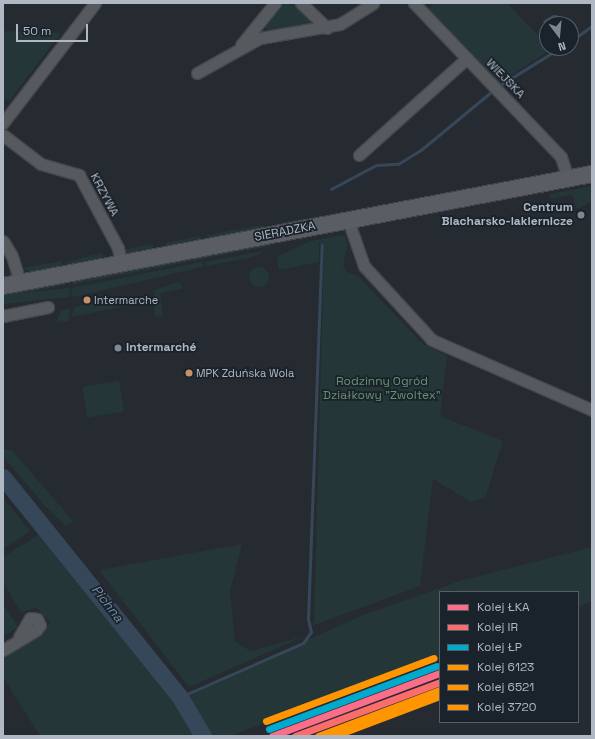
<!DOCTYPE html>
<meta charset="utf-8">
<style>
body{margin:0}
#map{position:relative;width:595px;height:739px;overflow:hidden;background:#262b31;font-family:"Space Grotesk",sans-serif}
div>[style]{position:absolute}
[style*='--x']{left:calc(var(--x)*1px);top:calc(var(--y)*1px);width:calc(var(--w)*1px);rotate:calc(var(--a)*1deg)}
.green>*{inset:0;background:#243637;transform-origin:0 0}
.round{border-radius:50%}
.water>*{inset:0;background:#36475a}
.stream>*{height:3px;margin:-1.5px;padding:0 1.5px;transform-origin:1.5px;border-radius:1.5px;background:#36475a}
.river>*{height:17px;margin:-8.5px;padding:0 8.5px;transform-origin:8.5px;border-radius:8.5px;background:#36475a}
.roads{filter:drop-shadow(1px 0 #44474c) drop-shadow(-1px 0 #44474c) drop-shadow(0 1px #44474c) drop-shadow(0 -1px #44474c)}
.street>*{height:11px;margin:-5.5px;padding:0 5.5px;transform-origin:5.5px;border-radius:5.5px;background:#565a5f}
.secondary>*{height:16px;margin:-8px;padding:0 8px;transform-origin:8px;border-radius:8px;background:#5a5e64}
.rail-1>*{height:7px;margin:-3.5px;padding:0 3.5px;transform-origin:3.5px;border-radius:3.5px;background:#fb6d88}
.rail-2>*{height:7px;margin:-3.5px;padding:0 3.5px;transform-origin:3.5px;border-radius:3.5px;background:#fb6d6d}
.rail-3>*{height:7px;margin:-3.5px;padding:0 3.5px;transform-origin:3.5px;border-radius:3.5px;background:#00a9ce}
.rail-4>*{height:7px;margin:-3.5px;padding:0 3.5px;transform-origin:3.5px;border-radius:3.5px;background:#ff9500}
.rail-5>*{height:7px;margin:-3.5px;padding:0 3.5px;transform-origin:3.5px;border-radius:3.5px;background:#ff9500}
.rail-6>*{height:7px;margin:-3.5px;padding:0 3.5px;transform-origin:3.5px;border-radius:3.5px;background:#ff9500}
.dots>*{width:11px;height:11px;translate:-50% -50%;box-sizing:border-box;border:2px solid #1a222b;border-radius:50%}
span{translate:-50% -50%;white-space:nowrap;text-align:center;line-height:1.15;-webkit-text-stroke:3.5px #1a222b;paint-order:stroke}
.bus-label{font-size:11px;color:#afb8c3}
.left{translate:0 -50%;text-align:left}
.street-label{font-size:12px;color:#afb8c3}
.poi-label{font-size:12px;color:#afb8c3;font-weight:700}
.right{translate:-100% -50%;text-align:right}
.park-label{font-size:12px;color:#68926f}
.water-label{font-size:13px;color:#718ba5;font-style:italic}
.frame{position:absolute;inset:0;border:4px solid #afb8c3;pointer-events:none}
.legend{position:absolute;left:439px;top:591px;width:140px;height:132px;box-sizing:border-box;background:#1a222b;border:1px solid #565e68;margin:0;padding:5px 7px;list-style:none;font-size:12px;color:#afb8c3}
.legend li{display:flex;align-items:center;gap:8px;height:20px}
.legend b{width:20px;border:1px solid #565e68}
.north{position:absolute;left:539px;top:16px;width:40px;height:40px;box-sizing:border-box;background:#1a222b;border:1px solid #565e68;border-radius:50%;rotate:164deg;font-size:11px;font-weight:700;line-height:16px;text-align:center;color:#afb8c3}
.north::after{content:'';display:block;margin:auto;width:14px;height:18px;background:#7f8790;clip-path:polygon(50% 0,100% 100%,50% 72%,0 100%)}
.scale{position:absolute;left:16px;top:24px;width:72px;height:18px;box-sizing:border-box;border:2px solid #afb8c3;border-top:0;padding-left:5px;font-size:12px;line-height:14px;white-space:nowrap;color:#afb8c3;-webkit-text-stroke:3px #1a222b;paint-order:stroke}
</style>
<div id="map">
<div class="green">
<div style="clip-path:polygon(281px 3px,294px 3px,313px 25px,267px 30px,264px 23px)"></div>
<div style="clip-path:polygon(434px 3px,507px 3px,551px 49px,500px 83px,428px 8px)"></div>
<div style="clip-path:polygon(3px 31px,61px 33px,10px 100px,3px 99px)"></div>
<div style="clip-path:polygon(552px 173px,283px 225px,282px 222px,343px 213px)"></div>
<div style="clip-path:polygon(592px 186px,592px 201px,577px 209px,572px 195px,550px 199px,550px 194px)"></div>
<div style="clip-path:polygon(263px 225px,263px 229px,208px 240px,207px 235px)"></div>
<div style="clip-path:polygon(345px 235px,348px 244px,343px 265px,346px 271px,358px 276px,423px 344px,447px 356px,440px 416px,503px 441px,485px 498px,471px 502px,433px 479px,420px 586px,314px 625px,324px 243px,319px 243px,319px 262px,279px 270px,277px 257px,311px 241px)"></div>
<div style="left:200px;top:236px;width:5px;height:35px;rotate:79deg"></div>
<div style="left:270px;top:241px;width:5px;height:202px;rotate:79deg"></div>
<div style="clip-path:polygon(153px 244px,152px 251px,131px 256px,121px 250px)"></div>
<div style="clip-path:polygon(268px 250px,253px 257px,206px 266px,205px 262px)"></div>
<div style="left:102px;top:253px;width:8px;height:36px;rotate:76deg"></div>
<div style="clip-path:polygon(62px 261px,63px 268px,33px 274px,23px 268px)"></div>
<div style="clip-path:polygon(202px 262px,203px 267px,73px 297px,71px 288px)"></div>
<div class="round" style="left:249px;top:267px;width:20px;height:20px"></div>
<div style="clip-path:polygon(66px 281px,66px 285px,3px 297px,26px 288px)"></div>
<div style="clip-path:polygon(179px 282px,183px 288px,160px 293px,163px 316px,155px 317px,154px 290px)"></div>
<div style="left:69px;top:288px;width:9px;height:67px;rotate:84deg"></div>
<div style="clip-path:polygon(136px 296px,141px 303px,71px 317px,75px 307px)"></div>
<div style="clip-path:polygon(71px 308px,68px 321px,56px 323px,61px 310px)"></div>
<div style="left:119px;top:381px;width:31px;height:37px;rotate:81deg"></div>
<div style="clip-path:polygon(3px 449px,12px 450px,73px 521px,66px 526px,45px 506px,3px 456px)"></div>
<div style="clip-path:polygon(3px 497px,30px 531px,3px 549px)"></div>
<div style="clip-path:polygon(48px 529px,180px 697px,363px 615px,460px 581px,592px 547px,592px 601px,578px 607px,578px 592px,440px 592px,440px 659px,230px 736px,40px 736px,3px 677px,3px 657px,50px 623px,36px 607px,21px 613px,3px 582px,3px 557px)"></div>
<div style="clip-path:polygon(242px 544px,230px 591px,235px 641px,250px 651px,305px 636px,189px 687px,99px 570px)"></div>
<div style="clip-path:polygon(3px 604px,18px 627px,3px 637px)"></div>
</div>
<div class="water">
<div style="clip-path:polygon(553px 15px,557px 15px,565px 24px,547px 24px,547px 27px,543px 21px)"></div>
</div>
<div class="stream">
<div style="--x:571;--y:41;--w:26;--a:-36"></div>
<div style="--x:500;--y:85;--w:70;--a:-31.7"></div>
<div style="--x:331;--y:189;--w:51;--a:-28.1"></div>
<div style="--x:376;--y:165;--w:22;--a:-3"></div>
<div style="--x:398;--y:164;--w:28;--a:-32"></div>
<div style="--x:422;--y:149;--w:91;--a:-39.6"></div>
<div style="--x:180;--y:697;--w:134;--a:-23.7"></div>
<div style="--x:303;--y:643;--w:14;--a:-54"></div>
<div style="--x:311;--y:632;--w:13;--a:-103"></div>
<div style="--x:308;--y:619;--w:375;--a:-87.9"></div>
</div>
<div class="river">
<div style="--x:3;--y:477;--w:282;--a:51.2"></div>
<div style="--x:180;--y:697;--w:45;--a:59.5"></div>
</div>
<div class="roads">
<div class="street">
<div style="--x:301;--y:3;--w:36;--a:44"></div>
<div style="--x:414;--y:3;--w:213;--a:46.3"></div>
<div style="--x:561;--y:157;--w:22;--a:72"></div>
<div style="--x:241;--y:45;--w:54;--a:-51"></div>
<div style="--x:197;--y:73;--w:72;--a:-29.1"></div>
<div style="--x:260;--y:38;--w:81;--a:-9.9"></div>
<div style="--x:340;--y:24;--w:39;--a:-32"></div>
<div style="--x:3;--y:123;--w:151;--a:-52.5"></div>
<div style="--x:3;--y:135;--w:48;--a:37.3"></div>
<div style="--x:41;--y:164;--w:40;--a:16"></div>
<div style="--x:79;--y:175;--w:83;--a:61.9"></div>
<div style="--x:118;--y:248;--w:15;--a:79"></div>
<div style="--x:359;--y:155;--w:145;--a:-41.9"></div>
<div style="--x:348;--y:220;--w:49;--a:70.8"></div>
<div style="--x:364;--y:266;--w:100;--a:47.4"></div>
<div style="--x:432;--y:340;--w:175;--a:23.6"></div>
<div style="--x:3;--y:241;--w:17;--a:59"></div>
<div style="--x:12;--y:256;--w:28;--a:73"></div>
<div style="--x:3;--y:316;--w:46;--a:-11.3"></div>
<div style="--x:3;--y:650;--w:39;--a:-31"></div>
<div style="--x:36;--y:630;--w:6;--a:-51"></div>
<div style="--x:40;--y:625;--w:7;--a:-117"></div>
<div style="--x:37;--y:619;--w:7;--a:-172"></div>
<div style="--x:30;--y:618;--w:22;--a:120"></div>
</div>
<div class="secondary">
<div style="--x:3;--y:286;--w:600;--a:-10.77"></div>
</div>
</div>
<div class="rail-1">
<div style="--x:272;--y:736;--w:179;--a:-20.6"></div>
</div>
<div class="rail-2">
<div style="--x:295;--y:736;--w:155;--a:-20.4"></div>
</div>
<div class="rail-3">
<div style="--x:269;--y:729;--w:179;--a:-20.6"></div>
</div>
<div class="rail-4">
<div style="--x:318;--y:736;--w:130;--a:-20.7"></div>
</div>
<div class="rail-5">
<div style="--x:266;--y:721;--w:179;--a:-20.6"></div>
</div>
<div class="rail-6">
<div style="--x:334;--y:736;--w:113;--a:-20.7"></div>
</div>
<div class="dots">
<div style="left:581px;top:215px;background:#7f8790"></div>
<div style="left:87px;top:300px;background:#c7916a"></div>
<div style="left:118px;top:348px;background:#7f8790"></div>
<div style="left:189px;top:373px;background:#c7916a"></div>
</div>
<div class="bus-label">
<span class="left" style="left:94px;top:300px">Intermarche</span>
<span class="left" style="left:196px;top:373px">MPK Zduńska Wola</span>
</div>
<div class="street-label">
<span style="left:505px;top:79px;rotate:46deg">WIEJSKA</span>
<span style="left:104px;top:195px;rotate:62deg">KRZYWA</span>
<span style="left:285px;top:232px;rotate:-11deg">SIERADZKA</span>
</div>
<div class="poi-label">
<span class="right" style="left:573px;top:215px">Centrum<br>Blacharsko-lakiernicze</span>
<span class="left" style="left:126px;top:348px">Intermarché</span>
</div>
<div class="park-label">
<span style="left:382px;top:389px">Rodzinny Ogród<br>Działkowy "Zwoltex"</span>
</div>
<div class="water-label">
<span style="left:107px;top:604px;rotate:52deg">Pichna</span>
</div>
<div class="frame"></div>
<ul class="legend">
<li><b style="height:5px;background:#fb6d88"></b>Kolej ŁKA</li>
<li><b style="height:5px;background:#fb6d6d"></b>Kolej IR</li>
<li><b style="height:5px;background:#00a9ce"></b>Kolej ŁP</li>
<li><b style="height:5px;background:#ff9500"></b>Kolej 6123</li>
<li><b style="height:5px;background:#ff9500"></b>Kolej 6521</li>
<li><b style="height:5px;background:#ff9500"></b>Kolej 3720</li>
</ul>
<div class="north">N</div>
<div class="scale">50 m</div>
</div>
